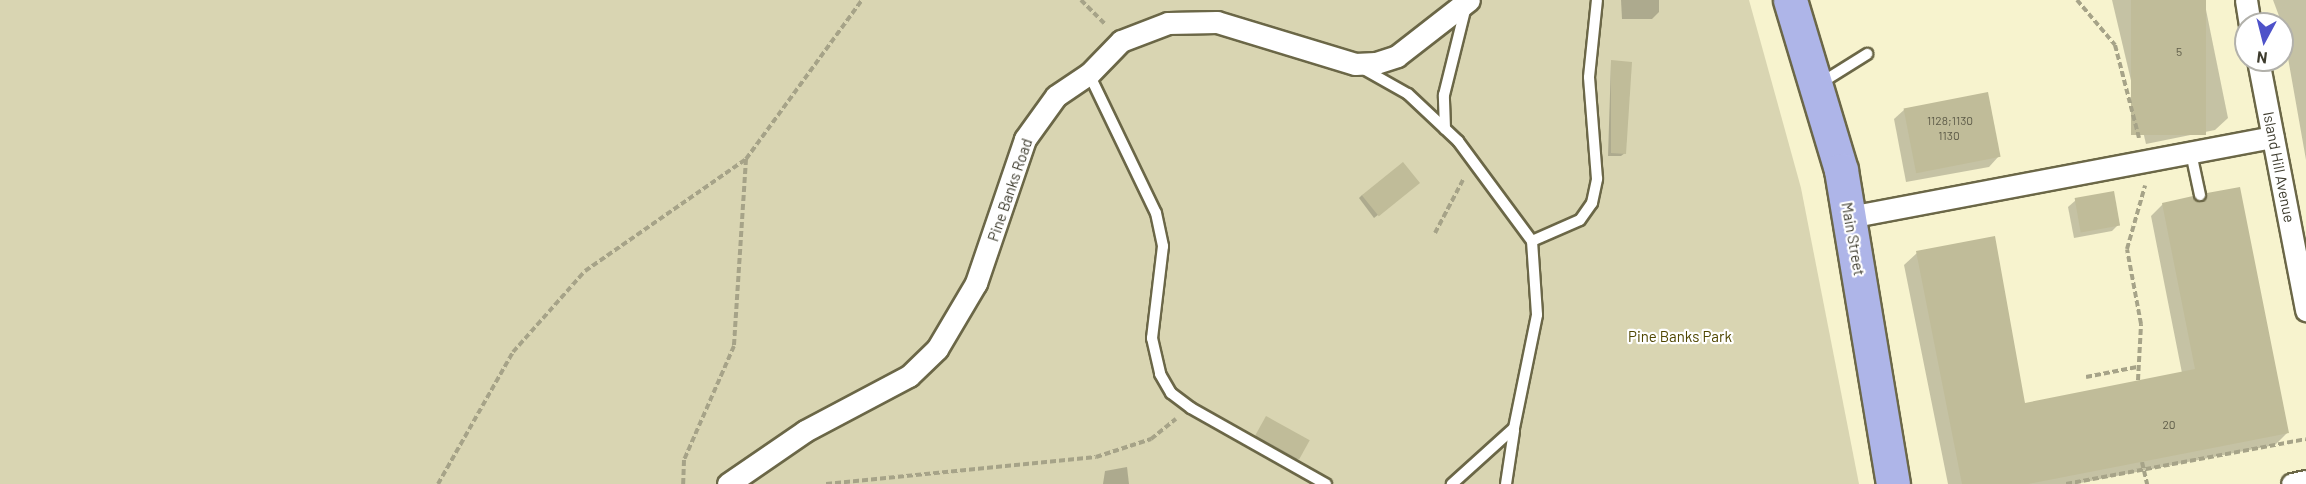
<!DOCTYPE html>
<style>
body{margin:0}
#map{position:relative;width:2306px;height:484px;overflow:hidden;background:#f7f3ce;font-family:Barlow,sans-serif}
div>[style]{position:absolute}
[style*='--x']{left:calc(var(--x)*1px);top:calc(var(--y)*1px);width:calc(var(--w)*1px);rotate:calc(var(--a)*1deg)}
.green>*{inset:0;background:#d9d5b2}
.shadow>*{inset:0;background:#0003}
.building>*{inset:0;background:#c0bc99;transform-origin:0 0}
.path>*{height:4px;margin-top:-2px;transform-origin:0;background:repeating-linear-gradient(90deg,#a6a388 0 6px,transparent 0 9px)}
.roads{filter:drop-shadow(2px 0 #6b6747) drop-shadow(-2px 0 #6b6747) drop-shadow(0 2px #6b6747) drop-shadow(0 -2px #6b6747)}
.service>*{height:10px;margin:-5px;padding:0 5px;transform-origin:5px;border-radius:5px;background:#fff}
.minor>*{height:21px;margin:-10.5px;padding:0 10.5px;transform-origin:10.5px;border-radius:10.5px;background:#fff}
.primary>*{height:33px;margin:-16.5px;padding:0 16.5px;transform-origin:16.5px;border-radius:16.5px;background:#aeb5e8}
span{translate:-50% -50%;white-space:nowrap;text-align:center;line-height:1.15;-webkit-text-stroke:4.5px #fff;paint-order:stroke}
.number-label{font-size:12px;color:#5e5c49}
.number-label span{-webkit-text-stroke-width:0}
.street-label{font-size:15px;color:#3e3c2e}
.park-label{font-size:15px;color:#4f4600}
.north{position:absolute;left:2234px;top:12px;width:60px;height:60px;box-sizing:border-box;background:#fff;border:2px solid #b2b1ab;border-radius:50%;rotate:187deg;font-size:16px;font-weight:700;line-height:24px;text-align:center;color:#3e3c2e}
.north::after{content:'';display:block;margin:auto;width:21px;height:27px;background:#4e52c9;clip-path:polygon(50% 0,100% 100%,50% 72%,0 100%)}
</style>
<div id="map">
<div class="green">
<div style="clip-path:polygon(0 0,1749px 0,1801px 188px,1859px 484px,0 484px)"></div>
</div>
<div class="shadow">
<div style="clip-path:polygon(1621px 0,1659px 0,1659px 12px,1652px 19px,1622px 19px)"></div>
<div style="clip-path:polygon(2112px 0,2204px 0,2228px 118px,2215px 130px,2146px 144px)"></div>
<div style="clip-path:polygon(2273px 0,2306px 0,2306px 160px,2282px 24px)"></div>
<div style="clip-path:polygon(1611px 62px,1625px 153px,1621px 156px,1608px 156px)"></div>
<div style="clip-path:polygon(1905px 109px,1999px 156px,1989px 167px,1906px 182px,1894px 119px)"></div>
<div style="clip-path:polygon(1414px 186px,1374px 218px,1359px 198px,1362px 195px)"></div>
<div style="clip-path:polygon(2208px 195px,2287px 433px,2275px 445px,2075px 484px,1948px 484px,1904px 265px,1917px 253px,2023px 405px,2182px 373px,2151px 216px,2163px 204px,2200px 203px)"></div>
<div style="clip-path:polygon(2076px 200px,2119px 224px,2112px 231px,2074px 238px,2068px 207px)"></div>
<div style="clip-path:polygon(1267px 418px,1298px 459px,1294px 463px,1253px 440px)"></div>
<div style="clip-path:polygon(1127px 467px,1129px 484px,1103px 484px,1105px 471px)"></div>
</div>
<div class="building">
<div style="left:2131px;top:0;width:75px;height:135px"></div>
<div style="clip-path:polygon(1611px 60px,1632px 62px,1626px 154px,1611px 153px)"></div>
<div style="left:1988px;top:92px;width:66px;height:86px;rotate:79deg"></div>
<div style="left:1403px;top:162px;width:27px;height:53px;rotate:51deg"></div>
<div style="clip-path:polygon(2240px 187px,2289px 433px,2028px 484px,1962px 484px,1916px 251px,1995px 236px,2025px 403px,2195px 369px,2162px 203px,2193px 196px,2201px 202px,2207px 193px)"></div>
<div style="left:2114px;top:191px;width:35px;height:40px;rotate:80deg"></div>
<div style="left:1266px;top:416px;width:50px;height:22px;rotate:29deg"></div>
</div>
<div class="path">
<div style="--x:1081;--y:0;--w:35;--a:45"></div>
<div style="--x:2077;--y:0;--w:59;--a:49.8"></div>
<div style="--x:2115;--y:45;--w:96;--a:75.5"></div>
<div style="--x:746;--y:159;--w:197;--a:-53.9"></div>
<div style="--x:1435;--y:233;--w:60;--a:-62.2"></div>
<div style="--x:2086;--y:377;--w:52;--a:-11.1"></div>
<div style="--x:2138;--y:380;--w:56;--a:-86.9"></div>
<div style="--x:2141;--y:324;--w:76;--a:-100.6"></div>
<div style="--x:2127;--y:249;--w:66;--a:-74.1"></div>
<div style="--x:2142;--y:462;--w:23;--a:77"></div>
<div style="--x:438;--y:484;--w:152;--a:-60.4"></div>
<div style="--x:513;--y:352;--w:108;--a:-48.4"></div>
<div style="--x:585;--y:271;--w:196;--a:-34.8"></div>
<div style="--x:746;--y:159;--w:187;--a:93.7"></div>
<div style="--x:734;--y:346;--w:124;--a:113.7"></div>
<div style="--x:684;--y:460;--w:24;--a:92"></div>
<div style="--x:826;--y:484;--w:271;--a:-5.7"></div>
<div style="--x:1096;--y:457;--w:58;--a:-18.1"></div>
<div style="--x:1151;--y:439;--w:32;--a:-39"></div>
<div style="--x:2066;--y:484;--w:244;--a:-10.6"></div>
</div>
<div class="roads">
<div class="service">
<div style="--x:1360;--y:67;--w:55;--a:29.4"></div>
<div style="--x:1408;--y:94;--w:69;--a:43.2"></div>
<div style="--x:1458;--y:141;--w:124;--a:53.5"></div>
<div style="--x:1532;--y:241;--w:74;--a:86.1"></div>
<div style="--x:1537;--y:315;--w:115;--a:101.5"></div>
<div style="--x:1514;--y:428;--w:84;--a:137.9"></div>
<div style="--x:1089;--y:74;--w:154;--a:64.3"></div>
<div style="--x:1156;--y:213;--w:34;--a:78"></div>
<div style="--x:1163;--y:246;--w:93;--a:96.8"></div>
<div style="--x:1152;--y:338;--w:37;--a:77"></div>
<div style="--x:1160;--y:374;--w:22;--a:60"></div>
<div style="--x:1171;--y:393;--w:25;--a:37"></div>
<div style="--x:1191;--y:408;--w:155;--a:29.4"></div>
<div style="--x:1819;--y:84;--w:57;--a:-32"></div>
<div style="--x:1445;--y:129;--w:34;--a:-92"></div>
<div style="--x:1444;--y:95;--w:92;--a:-76.1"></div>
<div style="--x:2191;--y:153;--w:43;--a:77.9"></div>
<div style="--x:1532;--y:241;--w:52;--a:-23.6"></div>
<div style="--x:1580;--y:220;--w:21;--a:-55"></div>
<div style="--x:1592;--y:203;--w:25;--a:-78"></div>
<div style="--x:1597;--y:179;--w:102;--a:-94.5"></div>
<div style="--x:1589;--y:77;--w:77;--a:-84.1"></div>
<div style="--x:1506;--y:484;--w:54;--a:-81.4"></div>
</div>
<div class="minor">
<div style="--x:2246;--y:0;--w:24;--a:81"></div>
<div style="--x:2258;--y:60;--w:255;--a:79.1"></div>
<div style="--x:1849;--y:217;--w:431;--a:-10.7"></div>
<div style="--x:728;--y:484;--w:93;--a:-34.5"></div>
<div style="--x:805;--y:431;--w:118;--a:-27.9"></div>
<div style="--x:909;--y:376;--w:39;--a:-44"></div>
<div style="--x:937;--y:349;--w:77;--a:-59.4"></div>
<div style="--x:976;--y:283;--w:152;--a:-71.2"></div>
<div style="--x:1025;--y:139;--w:53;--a:-54.2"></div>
<div style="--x:1056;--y:96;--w:40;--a:-34"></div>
<div style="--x:1089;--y:74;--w:46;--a:-45.9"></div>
<div style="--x:1121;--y:41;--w:50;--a:-21"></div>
<div style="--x:1168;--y:23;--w:49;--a:-1.2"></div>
<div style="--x:1217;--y:22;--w:144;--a:16.9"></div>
<div style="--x:1355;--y:64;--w:21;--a:-3"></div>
<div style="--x:1376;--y:63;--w:22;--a:-18"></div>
<div style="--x:1397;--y:56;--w:91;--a:-37.9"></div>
<div style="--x:2292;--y:484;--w:14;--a:-12"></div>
</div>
<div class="primary">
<div style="--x:1790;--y:0;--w:177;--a:73.3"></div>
<div style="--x:1841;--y:170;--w:318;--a:80.6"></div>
</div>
</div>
<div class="number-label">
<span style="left:2179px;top:52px">5</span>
<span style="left:1950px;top:121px">1128;1130</span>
<span style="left:1949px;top:136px">1130</span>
<span style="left:2169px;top:425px">20</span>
</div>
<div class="street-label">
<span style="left:2279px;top:167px;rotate:79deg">Island Hill Avenue</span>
<span style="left:1010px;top:190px;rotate:-71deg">Pine Banks Road</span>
<span style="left:1853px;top:239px;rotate:80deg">Main Street</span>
</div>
<div class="park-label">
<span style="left:1680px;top:337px">Pine Banks Park</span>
</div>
<div class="north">N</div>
</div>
